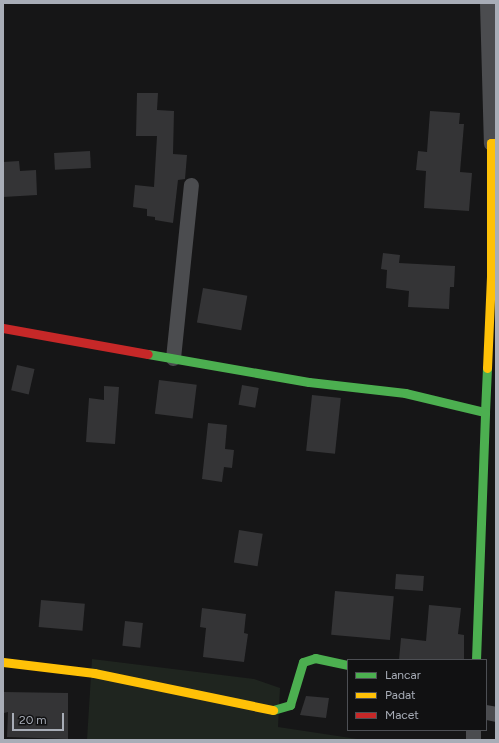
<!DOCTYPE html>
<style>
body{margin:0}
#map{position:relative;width:499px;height:743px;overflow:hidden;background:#161617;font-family:Figtree,sans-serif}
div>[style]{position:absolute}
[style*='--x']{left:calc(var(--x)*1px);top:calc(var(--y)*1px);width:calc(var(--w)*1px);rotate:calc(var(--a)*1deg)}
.green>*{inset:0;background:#1f251f}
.building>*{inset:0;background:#343436;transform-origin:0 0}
.street>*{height:15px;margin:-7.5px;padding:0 7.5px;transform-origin:7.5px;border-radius:7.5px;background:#4b4c4f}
.fast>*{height:9px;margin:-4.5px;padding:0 4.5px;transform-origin:4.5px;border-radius:4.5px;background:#4caf50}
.slow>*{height:9px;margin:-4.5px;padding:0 4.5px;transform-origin:4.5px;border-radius:4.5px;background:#ffc107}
.jam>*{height:9px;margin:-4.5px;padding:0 4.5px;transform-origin:4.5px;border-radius:4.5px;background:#c62828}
span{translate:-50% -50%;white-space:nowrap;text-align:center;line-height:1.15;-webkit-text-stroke:4px #111112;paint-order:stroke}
.frame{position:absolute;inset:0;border:4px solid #a8adb7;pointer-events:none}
.legend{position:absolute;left:347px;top:659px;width:140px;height:72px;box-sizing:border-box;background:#111112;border:1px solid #4d4f54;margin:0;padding:5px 7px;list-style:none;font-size:12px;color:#a8adb7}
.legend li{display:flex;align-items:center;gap:8px;height:20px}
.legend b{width:20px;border:1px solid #4d4f54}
.scale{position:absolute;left:12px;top:713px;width:52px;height:18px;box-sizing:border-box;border:2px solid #a8adb7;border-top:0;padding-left:5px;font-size:12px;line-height:14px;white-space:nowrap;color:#a8adb7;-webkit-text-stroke:3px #111112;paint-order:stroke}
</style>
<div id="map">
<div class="green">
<div style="clip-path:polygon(92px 659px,254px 679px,280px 688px,278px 727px,364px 740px,87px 740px)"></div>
</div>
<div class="building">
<div style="clip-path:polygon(137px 93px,158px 93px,157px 110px,174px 111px,173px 154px,187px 155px,185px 179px,178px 180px,173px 223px,155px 220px,155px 217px,147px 216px,147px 209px,133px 207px,135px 185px,154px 187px,157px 136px,136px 136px)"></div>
<div style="clip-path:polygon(430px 111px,460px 113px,459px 124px,464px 124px,460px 172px,472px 173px,469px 211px,424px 208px,426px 171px,416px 170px,418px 151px,427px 152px)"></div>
<div style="left:90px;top:151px;width:17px;height:36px;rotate:87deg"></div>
<div style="clip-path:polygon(19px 161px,20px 171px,36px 170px,37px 195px,3px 197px,3px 162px)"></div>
<div style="clip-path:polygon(383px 253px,400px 255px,399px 263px,455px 266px,454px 287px,450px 287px,449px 309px,408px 307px,409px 291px,386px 288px,387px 270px,381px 269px)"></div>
<div style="left:203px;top:288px;width:45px;height:35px;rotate:10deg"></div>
<div style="left:17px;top:365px;width:18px;height:26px;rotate:13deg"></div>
<div style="left:159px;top:380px;width:38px;height:34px;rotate:7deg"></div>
<div style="left:242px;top:385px;width:17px;height:20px;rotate:10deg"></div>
<div style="clip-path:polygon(104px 386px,119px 387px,115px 444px,86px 442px,89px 398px,104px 400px)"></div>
<div style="left:312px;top:395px;width:29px;height:56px;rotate:6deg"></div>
<div style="clip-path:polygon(208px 423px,227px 425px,225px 449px,234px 450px,232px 468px,224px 467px,222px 482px,202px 479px)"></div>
<div style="left:239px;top:530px;width:24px;height:33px;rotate:9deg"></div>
<div style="left:396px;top:574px;width:28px;height:15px;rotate:4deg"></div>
<div style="left:335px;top:591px;width:59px;height:44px;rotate:5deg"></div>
<div style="left:41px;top:600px;width:44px;height:27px;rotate:5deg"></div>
<div style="clip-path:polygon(429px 605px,461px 608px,458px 634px,464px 635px,464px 660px,399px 660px,401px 638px,426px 641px)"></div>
<div style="clip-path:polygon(202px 608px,246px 614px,244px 633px,248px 634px,244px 662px,203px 657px,206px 628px,200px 627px)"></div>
<div style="left:125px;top:621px;width:18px;height:25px;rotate:6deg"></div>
<div style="clip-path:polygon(4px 692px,68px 693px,68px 739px,7px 737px,8px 712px,4px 713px)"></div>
<div style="clip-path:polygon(306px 696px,329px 698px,326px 718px,300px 715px)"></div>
</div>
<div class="street">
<div style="--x:487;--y:3;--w:140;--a:88.4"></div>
<div style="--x:173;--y:358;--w:174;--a:-84.1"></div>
<div style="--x:486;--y:712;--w:10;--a:11"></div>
<div style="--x:473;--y:740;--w:10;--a:-90"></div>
</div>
<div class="fast">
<div style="--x:148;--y:354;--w:163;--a:9.9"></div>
<div style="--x:309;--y:382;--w:97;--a:6.5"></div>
<div style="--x:405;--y:393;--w:82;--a:13.4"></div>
<div style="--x:485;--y:412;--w:44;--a:-87.4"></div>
<div style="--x:476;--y:660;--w:248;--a:-87.9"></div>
<div style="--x:273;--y:710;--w:18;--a:-16"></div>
<div style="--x:290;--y:705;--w:45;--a:-73.2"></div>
<div style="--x:303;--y:662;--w:13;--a:-18"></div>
<div style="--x:315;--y:658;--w:34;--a:12"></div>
</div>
<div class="slow">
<div style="--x:487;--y:368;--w:92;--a:-87.5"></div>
<div style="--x:491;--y:276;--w:133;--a:-90"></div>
<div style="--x:491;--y:143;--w:5;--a:0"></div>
<div style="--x:3;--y:662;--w:92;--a:6.9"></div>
<div style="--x:94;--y:673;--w:183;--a:11.7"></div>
</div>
<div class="jam">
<div style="--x:3;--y:328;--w:147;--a:10.2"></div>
</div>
<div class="frame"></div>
<ul class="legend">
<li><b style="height:5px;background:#4caf50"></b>Lancar</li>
<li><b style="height:5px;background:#ffc107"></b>Padat</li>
<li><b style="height:5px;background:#c62828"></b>Macet</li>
</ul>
<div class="scale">20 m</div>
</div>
